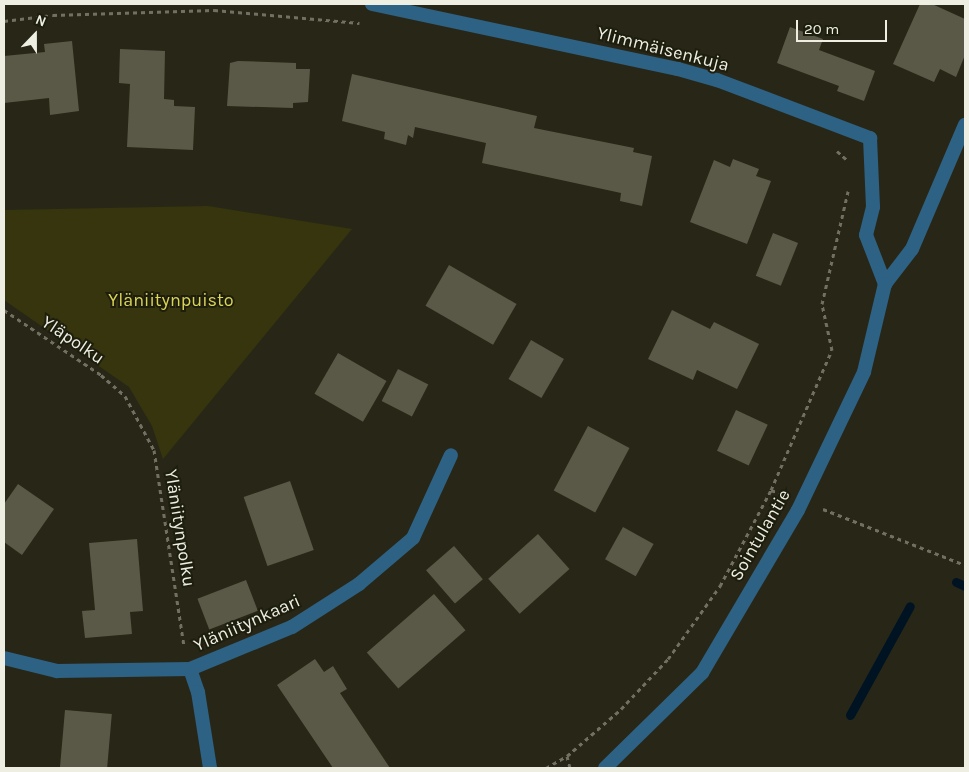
<!DOCTYPE html>
<meta charset="utf-8">
<style>
body{margin:0}
#map{position:relative;width:969px;height:772px;overflow:hidden;background:#282717;font-family:Karla,sans-serif}
div>[style]{position:absolute}
[style*='--x']{left:calc(var(--x)*1px);top:calc(var(--y)*1px);width:calc(var(--w)*1px);rotate:calc(var(--a)*1deg)}
.green>*{inset:0;background:#36350e}
.stream>*{height:9px;margin:-4.5px;padding:0 4.5px;transform-origin:4.5px;border-radius:4.5px;background:#001323}
.building>*{inset:0;background:#5a5947;transform-origin:0 0}
.path>*{height:3px;margin-top:-1.5px;transform-origin:0;background:repeating-linear-gradient(90deg,#717062 0 4px,transparent 0 8px)}
.service>*{height:14px;margin:-7px;padding:0 7px;transform-origin:7px;border-radius:7px;background:#2d6285}
.minor>*{height:14px;margin:-7px;padding:0 7px;transform-origin:7px;border-radius:7px;background:#2d6285}
span{translate:-50% -50%;white-space:nowrap;text-align:center;line-height:1.15;-webkit-text-stroke:4px #1e1e0e;paint-order:stroke}
.street-label{font-size:18px;color:#eeeee3}
.park-label{font-size:18px;color:#dbd555}
.frame{position:absolute;inset:0;border:5px solid #eeeee3;pointer-events:none}
.north{position:absolute;left:10px;top:10px;width:50px;height:50px;-webkit-text-stroke:4px #1e1e0e;paint-order:stroke;rotate:22deg;font-size:14px;font-weight:700;line-height:20px;text-align:center;color:#eeeee3}
.north::after{content:'';display:block;margin:auto;width:18px;height:22px;background:#eeeee3;clip-path:polygon(50% 0,100% 100%,50% 72%,0 100%)}
.scale{position:absolute;left:796px;top:20px;width:91px;height:22px;box-sizing:border-box;border:2px solid #eeeee3;border-top:0;padding-left:6px;font-size:15px;line-height:18px;white-space:nowrap;color:#eeeee3;-webkit-text-stroke:4px #1e1e0e;paint-order:stroke}
</style>
<div id="map">
<div class="green">
<div style="clip-path:polygon(208px 206px,352px 229px,163px 459px,152px 426px,129px 387px,4px 300px,4px 210px)"></div>
</div>
<div class="stream">
<div style="--x:956;--y:582;--w:10;--a:24"></div>
<div style="--x:850;--y:715;--w:124;--a:-61.2"></div>
</div>
<div class="building">
<div style="clip-path:polygon(920px 4px,932px 4px,965px 19px,965px 55px,956px 77px,940px 69px,934px 82px,893px 64px)"></div>
<div style="clip-path:polygon(790px 27px,823px 39px,819px 50px,875px 71px,864px 101px,837px 91px,839px 86px,777px 63px)"></div>
<div style="clip-path:polygon(72px 41px,79px 111px,50px 115px,49px 98px,4px 103px,4px 56px,45px 52px,44px 44px)"></div>
<div style="clip-path:polygon(120px 49px,165px 51px,164px 99px,174px 100px,174px 106px,195px 107px,193px 150px,127px 147px,130px 84px,119px 83px)"></div>
<div style="clip-path:polygon(238px 61px,296px 63px,296px 69px,310px 69px,308px 102px,293px 103px,293px 108px,227px 106px,230px 63px)"></div>
<div style="clip-path:polygon(352px 74px,537px 116px,534px 128px,634px 148px,633px 152px,652px 156px,642px 206px,620px 201px,621px 193px,482px 163px,486px 143px,415px 127px,413px 138px,408px 135px,406px 145px,384px 139px,385px 132px,342px 121px)"></div>
<div style="clip-path:polygon(733px 159px,759px 169px,756px 176px,771px 181px,747px 244px,690px 222px,714px 160px,730px 167px)"></div>
<div style="left:773px;top:233px;width:27px;height:46px;rotate:22deg"></div>
<div style="left:449px;top:265px;width:78px;height:47px;rotate:30deg"></div>
<div style="clip-path:polygon(672px 310px,710px 329px,714px 322px,759px 344px,737px 389px,697px 370px,693px 380px,648px 359px)"></div>
<div style="left:531px;top:340px;width:38px;height:45px;rotate:30deg"></div>
<div style="left:338px;top:353px;width:56px;height:47px;rotate:30deg"></div>
<div style="left:398px;top:369px;width:34px;height:36px;rotate:27deg"></div>
<div style="left:736px;top:410px;width:35px;height:45px;rotate:25deg"></div>
<div style="left:588px;top:426px;width:47px;height:73px;rotate:28deg"></div>
<div style="left:290px;top:481px;width:73px;height:49px;rotate:71deg"></div>
<div style="clip-path:polygon(18px 484px,54px 509px,22px 555px,4px 542px,4px 504px)"></div>
<div style="left:623px;top:527px;width:35px;height:37px;rotate:29deg"></div>
<div style="left:538px;top:534px;width:47px;height:67px;rotate:48deg"></div>
<div style="clip-path:polygon(137px 539px,143px 611px,130px 612px,132px 634px,85px 638px,82px 611px,95px 610px,89px 543px)"></div>
<div style="left:454px;top:546px;width:44px;height:37px;rotate:49deg"></div>
<div style="left:246px;top:580px;width:33px;height:52px;rotate:69deg"></div>
<div style="left:434px;top:594px;width:48px;height:89px;rotate:49deg"></div>
<div style="clip-path:polygon(315px 659px,324px 672px,333px 666px,347px 689px,340px 693px,390px 768px,333px 768px,277px 685px)"></div>
<div style="left:65px;top:710px;width:47px;height:58px;rotate:5deg"></div>
</div>
<div class="path">
<div style="--x:4;--y:21;--w:49;--a:-7"></div>
<div style="--x:53;--y:15;--w:161;--a:-1.8"></div>
<div style="--x:214;--y:10;--w:146;--a:5.1"></div>
<div style="--x:837;--y:151;--w:13;--a:42"></div>
<div style="--x:4;--y:310;--w:117;--a:33.8"></div>
<div style="--x:101;--y:375;--w:32;--a:41"></div>
<div style="--x:125;--y:396;--w:61;--a:61.8"></div>
<div style="--x:154;--y:450;--w:199;--a:81.3"></div>
<div style="--x:771;--y:490;--w:12;--a:20"></div>
<div style="--x:823;--y:509;--w:153;--a:21.5"></div>
<div style="--x:567;--y:756;--w:12;--a:76"></div>
<div style="--x:546;--y:768;--w:24;--a:-30"></div>
<div style="--x:567;--y:756;--w:72;--a:-41"></div>
<div style="--x:621;--y:709;--w:69;--a:-46.8"></div>
<div style="--x:668;--y:659;--w:90;--a:-54.5"></div>
<div style="--x:720;--y:586;--w:109;--a:-62"></div>
<div style="--x:771;--y:490;--w:153;--a:-66.5"></div>
<div style="--x:832;--y:350;--w:47;--a:-102.3"></div>
<div style="--x:822;--y:304;--w:116;--a:-77"></div>
</div>
<div class="service">
<div style="--x:873;--y:207;--w:29;--a:104"></div>
<div style="--x:866;--y:235;--w:53;--a:68.8"></div>
<div style="--x:885;--y:284;--w:44;--a:-52.4"></div>
<div style="--x:912;--y:249;--w:135;--a:-66.9"></div>
</div>
<div class="minor">
<div style="--x:372;--y:4;--w:313;--a:12"></div>
<div style="--x:678;--y:69;--w:41;--a:15.8"></div>
<div style="--x:717;--y:80;--w:164;--a:20.8"></div>
<div style="--x:870;--y:138;--w:69;--a:87.5"></div>
<div style="--x:4;--y:658;--w:55;--a:13.8"></div>
<div style="--x:57;--y:671;--w:133;--a:-0.9"></div>
<div style="--x:190;--y:669;--w:110;--a:-22.4"></div>
<div style="--x:292;--y:627;--w:80;--a:-32.7"></div>
<div style="--x:359;--y:584;--w:71;--a:-40.4"></div>
<div style="--x:413;--y:538;--w:91;--a:-65.4"></div>
<div style="--x:190;--y:669;--w:24;--a:71"></div>
<div style="--x:198;--y:692;--w:77;--a:81"></div>
<div style="--x:605;--y:768;--w:136;--a:-44.4"></div>
<div style="--x:702;--y:673;--w:189;--a:-59.5"></div>
<div style="--x:798;--y:510;--w:153;--a:-64.4"></div>
<div style="--x:864;--y:372;--w:90;--a:-76.6"></div>
</div>
<div class="street-label">
<span style="left:663px;top:49px;rotate:14deg">Ylimmäisenkuja</span>
<span style="left:73px;top:340px;rotate:34deg">Yläpolku</span>
<span style="left:180px;top:528px;rotate:81deg">Yläniitynpolku</span>
<span style="left:760px;top:535px;rotate:-60deg">Sointulantie</span>
<span style="left:247px;top:623px;rotate:-24deg">Yläniitynkaari</span>
</div>
<div class="park-label">
<span style="left:171px;top:300px">Yläniitynpuisto</span>
</div>
<div class="frame"></div>
<div class="north">N</div>
<div class="scale">20 m</div>
</div>
